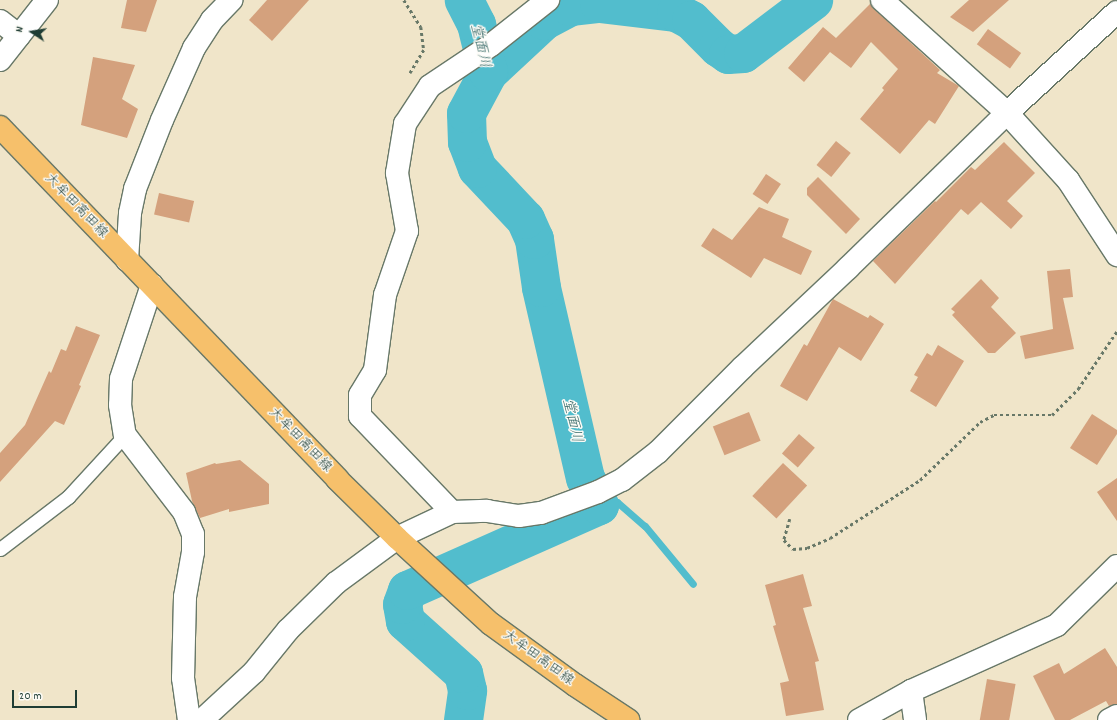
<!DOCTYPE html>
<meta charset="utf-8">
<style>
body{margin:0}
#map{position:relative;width:1117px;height:720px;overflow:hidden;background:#f0e5c9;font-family:Dekko,"Klee One",sans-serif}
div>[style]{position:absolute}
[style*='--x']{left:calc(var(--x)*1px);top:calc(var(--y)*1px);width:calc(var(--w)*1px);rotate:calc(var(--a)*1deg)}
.stream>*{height:7px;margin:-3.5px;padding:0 3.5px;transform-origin:3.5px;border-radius:3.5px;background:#52bdcd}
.river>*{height:39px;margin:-19.5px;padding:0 19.5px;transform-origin:19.5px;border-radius:19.5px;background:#52bdcd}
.building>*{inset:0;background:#d4a17d;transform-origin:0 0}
.path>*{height:2.5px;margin-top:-1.25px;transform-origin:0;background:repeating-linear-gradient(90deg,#687868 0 3px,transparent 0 6px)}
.roads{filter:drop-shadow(1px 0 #687868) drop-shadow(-1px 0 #687868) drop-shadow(0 1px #687868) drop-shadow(0 -1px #687868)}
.service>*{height:13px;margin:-6.5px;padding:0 6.5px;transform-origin:6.5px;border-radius:6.5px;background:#fff}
.minor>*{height:22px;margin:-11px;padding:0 11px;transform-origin:11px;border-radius:11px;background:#fff}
.primary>*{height:22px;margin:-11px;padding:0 11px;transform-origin:11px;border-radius:11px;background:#f6c06b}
span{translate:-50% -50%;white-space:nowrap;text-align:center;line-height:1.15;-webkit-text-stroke:3px #fdfcf7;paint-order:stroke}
.street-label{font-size:14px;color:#1f3d34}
.water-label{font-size:15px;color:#2e6362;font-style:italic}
.north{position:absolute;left:12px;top:12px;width:40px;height:40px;-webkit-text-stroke:3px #fdfcf7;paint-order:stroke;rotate:282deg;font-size:11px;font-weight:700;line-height:16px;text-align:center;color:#1f3d34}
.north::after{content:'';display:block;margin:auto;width:14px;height:18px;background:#1f3d34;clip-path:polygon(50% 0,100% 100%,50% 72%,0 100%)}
.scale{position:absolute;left:12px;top:690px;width:65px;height:18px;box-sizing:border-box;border:2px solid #1f3d34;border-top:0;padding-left:5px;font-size:12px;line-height:14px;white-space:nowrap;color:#1f3d34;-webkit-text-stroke:3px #fdfcf7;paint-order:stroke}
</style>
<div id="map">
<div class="stream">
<div style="--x:599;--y:505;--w:9;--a:-27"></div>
<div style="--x:607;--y:501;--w:10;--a:6"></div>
<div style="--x:617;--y:502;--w:37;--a:41"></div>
<div style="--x:645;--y:526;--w:75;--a:50.4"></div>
</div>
<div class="river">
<div style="--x:488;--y:72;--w:76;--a:-42.9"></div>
<div style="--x:544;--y:20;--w:30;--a:-28"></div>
<div style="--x:570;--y:6;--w:29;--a:-6"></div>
<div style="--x:599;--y:3;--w:78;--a:6.7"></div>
<div style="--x:676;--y:12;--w:17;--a:28"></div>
<div style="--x:691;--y:20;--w:38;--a:45"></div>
<div style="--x:718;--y:47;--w:12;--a:35"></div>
<div style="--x:728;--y:54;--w:15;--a:-4"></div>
<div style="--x:743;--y:53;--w:88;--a:-37.1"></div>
<div style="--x:463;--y:720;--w:30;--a:-82"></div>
<div style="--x:467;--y:690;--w:17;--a:-103"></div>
<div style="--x:463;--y:673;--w:78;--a:-138.1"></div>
<div style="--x:405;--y:621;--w:17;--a:-100"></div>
<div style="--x:402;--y:604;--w:15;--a:-70"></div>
<div style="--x:407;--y:590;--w:210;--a:-23.9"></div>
<div style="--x:599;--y:505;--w:30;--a:-117"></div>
<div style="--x:585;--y:478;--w:196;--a:-103"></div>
<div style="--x:541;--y:287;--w:49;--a:-98.3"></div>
<div style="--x:534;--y:239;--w:22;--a:-114"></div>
<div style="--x:525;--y:219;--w:70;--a:-133.3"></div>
<div style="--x:477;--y:168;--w:28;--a:-111"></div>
<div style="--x:467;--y:142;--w:29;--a:-92"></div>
<div style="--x:466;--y:113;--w:47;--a:-61.8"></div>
<div style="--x:488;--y:72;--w:49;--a:-104"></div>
<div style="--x:476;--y:24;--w:27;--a:-117"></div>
</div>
<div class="building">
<div style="clip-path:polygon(127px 0,157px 0,146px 32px,121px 28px)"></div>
<div style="clip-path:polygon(267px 0,309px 0,272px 41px,249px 20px)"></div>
<div style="clip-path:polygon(969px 0,1009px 0,973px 32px,950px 17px)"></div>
<div style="clip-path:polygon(870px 4px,874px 9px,940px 70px,937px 73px,959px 86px,935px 124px,929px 120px,900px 154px,860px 119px,884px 90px,882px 88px,898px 69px,871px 42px,851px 68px,830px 52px,804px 82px,788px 68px,823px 27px,836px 38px)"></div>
<div style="left:988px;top:29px;width:41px;height:19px;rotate:36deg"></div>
<div style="clip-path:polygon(93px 57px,135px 65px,122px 99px,138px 109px,127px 138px,81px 125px)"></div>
<div style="left:836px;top:141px;width:19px;height:31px;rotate:39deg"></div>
<div style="clip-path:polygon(1004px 142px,1035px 173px,1007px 201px,1023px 216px,1011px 229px,981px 202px,968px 215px,961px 209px,895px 284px,873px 261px,935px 201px,936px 202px,971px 167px,975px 170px)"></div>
<div style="left:766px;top:174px;width:18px;height:24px;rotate:34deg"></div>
<div style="clip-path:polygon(818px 177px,860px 219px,846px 234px,807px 195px,807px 188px)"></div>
<div style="left:159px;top:193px;width:36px;height:22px;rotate:13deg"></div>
<div style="clip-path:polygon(759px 207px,789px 219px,782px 237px,812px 251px,801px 275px,764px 258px,751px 278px,701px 246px,713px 228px,732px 240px)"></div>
<div style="clip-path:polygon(1070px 269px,1073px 297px,1063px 298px,1074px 349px,1025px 359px,1020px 336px,1053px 329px,1047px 271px)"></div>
<div style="clip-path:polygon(981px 279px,999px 298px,991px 307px,1016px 333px,995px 353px,988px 353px,952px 315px,955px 312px,951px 309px)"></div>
<div style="clip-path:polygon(833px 299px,868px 318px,870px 315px,884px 324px,861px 361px,839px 347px,807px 401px,780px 386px,804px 344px,807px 346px)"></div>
<div style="clip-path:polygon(76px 326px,100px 335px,79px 385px,81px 386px,64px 425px,55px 421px,0 482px,0 453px,25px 425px,49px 371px,51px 373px,61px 349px,66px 351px)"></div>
<div style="clip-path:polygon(938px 345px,964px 361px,936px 407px,910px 391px,918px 377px,914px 375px,927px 353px,932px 356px)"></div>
<div style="left:749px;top:412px;width:31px;height:39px;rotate:68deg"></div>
<div style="clip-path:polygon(1092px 414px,1117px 430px,1117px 434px,1097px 465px,1070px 448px)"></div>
<div style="left:799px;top:434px;width:21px;height:26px;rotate:41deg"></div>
<div style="clip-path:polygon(240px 460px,269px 484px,269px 504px,229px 512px,229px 509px,200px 518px,192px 501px,186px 473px,215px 463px,216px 464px)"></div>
<div style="left:783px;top:463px;width:33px;height:45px;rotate:43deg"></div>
<div style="clip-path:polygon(1117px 478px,1117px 521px,1097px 492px)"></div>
<div style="clip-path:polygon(803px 574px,812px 606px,803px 608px,819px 661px,815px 662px,824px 710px,786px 716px,780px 683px,789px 681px,773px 626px,776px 625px,765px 585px)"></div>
<div style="clip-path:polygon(1105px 648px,1117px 667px,1117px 704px,1109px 706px,1106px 701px,1070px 720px,1055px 720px,1033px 676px,1059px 663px,1064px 674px)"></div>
<div style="left:987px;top:679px;width:29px;height:42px;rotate:10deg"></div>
</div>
<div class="path">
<div style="--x:404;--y:0;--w:32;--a:58"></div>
<div style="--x:421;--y:27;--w:23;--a:83"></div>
<div style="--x:424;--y:50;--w:27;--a:121"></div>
<div style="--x:790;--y:519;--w:22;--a:106"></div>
<div style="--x:784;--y:540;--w:13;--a:45"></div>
<div style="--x:793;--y:549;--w:14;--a:-4"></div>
<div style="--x:807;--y:548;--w:25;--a:-23"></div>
<div style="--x:830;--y:538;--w:107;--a:-32.8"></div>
<div style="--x:920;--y:480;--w:83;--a:-44"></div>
<div style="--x:980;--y:422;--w:16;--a:-27"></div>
<div style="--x:994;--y:415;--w:58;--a:0"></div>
<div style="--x:1052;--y:415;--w:37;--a:-45"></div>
<div style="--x:1078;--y:389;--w:70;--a:-56.1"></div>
</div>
<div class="roads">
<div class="service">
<div style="--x:0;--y:549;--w:86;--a:-37.4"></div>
<div style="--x:68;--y:497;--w:84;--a:-47.4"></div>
</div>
<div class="minor">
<div style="--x:882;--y:0;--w:169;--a:42.1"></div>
<div style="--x:1007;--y:113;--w:91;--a:47.7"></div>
<div style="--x:1068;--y:180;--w:90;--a:56.8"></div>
<div style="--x:0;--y:21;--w:24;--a:38"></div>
<div style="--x:0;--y:60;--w:76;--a:-51.9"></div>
<div style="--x:127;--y:260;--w:47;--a:-86.3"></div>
<div style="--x:130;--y:213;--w:25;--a:-78"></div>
<div style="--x:135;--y:189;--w:74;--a:-68.6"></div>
<div style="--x:162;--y:120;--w:79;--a:-66"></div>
<div style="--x:194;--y:48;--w:33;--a:-57"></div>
<div style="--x:212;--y:20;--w:28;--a:-46"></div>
<div style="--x:152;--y:285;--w:99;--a:108.3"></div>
<div style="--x:121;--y:379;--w:26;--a:92"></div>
<div style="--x:120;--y:405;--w:30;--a:81"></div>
<div style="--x:125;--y:435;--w:97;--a:52.5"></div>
<div style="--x:184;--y:512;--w:24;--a:68"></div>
<div style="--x:193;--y:534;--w:18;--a:90"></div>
<div style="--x:193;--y:552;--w:46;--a:100.1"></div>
<div style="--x:185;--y:597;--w:81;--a:91.4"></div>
<div style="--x:183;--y:678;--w:42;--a:81.9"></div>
<div style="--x:452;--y:512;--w:133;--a:-133.8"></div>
<div style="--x:360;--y:416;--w:21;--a:-90"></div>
<div style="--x:360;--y:395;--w:29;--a:-59"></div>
<div style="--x:375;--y:370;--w:76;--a:-82.4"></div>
<div style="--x:385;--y:295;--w:68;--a:-71"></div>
<div style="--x:407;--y:231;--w:59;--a:-99.8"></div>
<div style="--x:397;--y:173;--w:50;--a:-80.7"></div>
<div style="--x:405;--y:124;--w:45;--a:-56.7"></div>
<div style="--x:430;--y:86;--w:73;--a:-33.9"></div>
<div style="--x:491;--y:45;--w:73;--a:-38.3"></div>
<div style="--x:911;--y:691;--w:29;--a:82"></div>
<div style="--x:202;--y:720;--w:71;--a:-42.7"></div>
<div style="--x:254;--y:672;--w:54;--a:-51"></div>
<div style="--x:288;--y:630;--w:67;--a:-44.4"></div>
<div style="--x:336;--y:583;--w:76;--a:-36.4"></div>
<div style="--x:397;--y:538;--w:61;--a:-25.3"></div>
<div style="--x:452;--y:512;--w:35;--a:-2"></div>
<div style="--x:487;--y:511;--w:32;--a:9"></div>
<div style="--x:519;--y:516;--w:22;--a:-8"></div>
<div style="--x:541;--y:513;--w:61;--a:-20.2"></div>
<div style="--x:598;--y:492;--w:27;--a:-27"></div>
<div style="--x:622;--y:480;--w:46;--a:-37.9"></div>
<div style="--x:658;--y:452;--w:120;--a:-45"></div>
<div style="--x:743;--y:367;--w:144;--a:-43.3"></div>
<div style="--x:848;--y:268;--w:222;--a:-44.3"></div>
<div style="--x:1007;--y:113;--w:149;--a:-42.6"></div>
<div style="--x:859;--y:720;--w:60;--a:-29.1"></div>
<div style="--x:911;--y:691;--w:160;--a:-24.3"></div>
<div style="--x:1057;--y:625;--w:84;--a:-44.5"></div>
<div style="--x:1109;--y:720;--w:9;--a:-27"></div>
</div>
<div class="primary">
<div style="--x:0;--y:127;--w:487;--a:46.2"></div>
<div style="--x:337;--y:479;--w:84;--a:44.5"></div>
<div style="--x:397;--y:538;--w:127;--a:42.5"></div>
<div style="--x:491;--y:624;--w:104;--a:36"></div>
<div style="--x:575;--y:685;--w:64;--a:33.4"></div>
</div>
</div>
<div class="street-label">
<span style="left:76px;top:206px;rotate:46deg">大牟田高田線</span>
<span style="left:300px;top:440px;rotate:46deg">大牟田高田線</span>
<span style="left:538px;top:658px;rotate:36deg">大牟田高田線</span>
</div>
<div class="water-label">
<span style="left:479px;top:46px;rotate:77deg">堂面川</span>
<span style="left:571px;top:421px;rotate:77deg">堂面川</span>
</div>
<div class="north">N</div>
<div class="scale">20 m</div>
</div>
